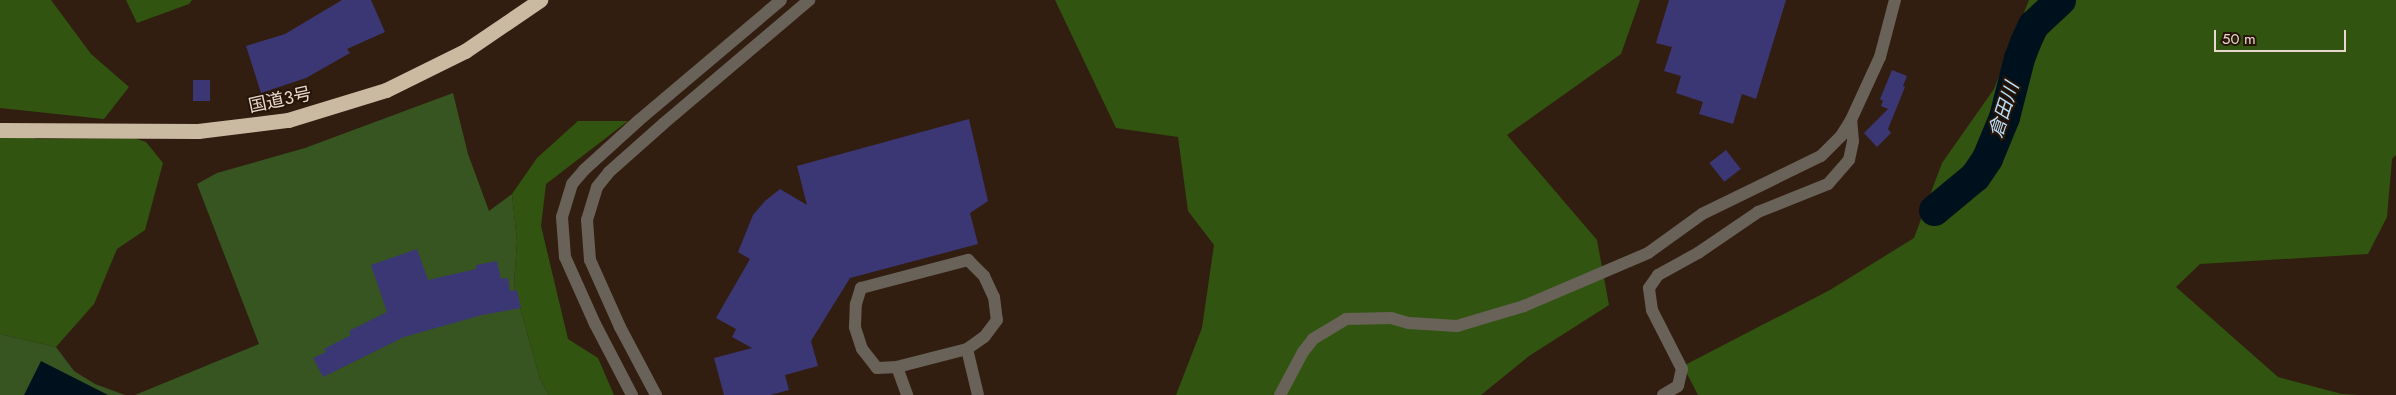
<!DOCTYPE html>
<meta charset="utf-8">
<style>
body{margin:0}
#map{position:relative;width:2396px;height:395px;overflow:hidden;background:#311e10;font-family:Jost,"Noto Sans JP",sans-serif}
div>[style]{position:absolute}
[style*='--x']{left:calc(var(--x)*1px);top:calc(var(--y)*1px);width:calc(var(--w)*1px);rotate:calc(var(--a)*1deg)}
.green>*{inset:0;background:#375520}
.forest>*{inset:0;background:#315510}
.water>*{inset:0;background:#00111e}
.river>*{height:31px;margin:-15.5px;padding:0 15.5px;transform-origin:15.5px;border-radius:15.5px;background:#00111e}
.building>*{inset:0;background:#3b3775;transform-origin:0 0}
.minor>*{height:12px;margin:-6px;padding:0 6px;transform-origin:6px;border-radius:6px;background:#696258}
.highway>*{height:15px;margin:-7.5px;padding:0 7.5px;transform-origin:7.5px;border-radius:7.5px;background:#cbbaa2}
span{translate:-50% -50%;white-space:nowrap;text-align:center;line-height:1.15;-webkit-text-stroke:4px #271507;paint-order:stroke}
.street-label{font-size:18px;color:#e7d9d0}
.water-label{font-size:19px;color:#badffa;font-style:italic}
.scale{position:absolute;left:2214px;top:30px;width:132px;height:22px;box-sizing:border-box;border:2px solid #e7d9d0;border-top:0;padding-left:6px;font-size:15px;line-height:18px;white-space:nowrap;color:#e7d9d0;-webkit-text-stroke:4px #271507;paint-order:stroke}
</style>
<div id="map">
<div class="green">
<div style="clip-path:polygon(453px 93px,468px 154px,489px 211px,512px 194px,517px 241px,514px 286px,540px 379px,549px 395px,135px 395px,259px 344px,197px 184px,217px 173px,305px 148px)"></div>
<div style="clip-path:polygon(0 334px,56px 347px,74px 371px,95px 384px,125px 395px,0 395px)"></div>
</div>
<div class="forest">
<div style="clip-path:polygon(0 0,51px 0,91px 54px,129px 87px,104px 119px,0 108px)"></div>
<div style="clip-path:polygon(126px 0,192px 0,189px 4px,137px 23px)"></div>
<div style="clip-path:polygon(1055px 0,1640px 0,1621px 54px,1507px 135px,1597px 240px,1609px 305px,1529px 356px,1481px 395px,1176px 395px,1202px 328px,1214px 245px,1188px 211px,1178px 137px,1116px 128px)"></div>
<div style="clip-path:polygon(2029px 0,2396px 0,2396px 155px,2392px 159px,2387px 217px,2368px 254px,2200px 264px,2176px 287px,2278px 377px,2342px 394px,2360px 395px,1698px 395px,1683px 366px,1830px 290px,1914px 238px,1942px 163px,1994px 89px)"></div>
<div style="clip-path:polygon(578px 121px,628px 121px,546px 184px,541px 226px,568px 339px,598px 358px,614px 395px,549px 395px,540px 379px,514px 286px,517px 241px,512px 194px,537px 158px)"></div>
<div style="clip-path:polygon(8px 132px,37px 139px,134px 138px,146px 142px,163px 163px,145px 230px,117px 249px,94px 304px,56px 347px,0 334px,0 134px)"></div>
</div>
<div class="water">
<div style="clip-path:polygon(41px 361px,108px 395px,109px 395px,24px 395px)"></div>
</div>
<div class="river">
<div style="--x:1934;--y:210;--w:53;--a:-39.7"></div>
<div style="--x:1975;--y:176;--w:22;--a:-56"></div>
<div style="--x:1987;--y:158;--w:44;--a:-67.5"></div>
<div style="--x:2004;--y:117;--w:61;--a:-75.7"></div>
<div style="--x:2019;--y:58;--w:17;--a:-69"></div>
<div style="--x:2025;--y:42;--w:19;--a:-65"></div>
<div style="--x:2033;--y:25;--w:37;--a:-43"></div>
</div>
<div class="building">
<div style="clip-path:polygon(342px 0,371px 0,385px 32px,347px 49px,350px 53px,306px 78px,261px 93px,246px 46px,285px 34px)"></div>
<div style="clip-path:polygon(1669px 0,1786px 0,1756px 99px,1742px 94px,1733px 124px,1699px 114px,1703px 102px,1676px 93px,1681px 76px,1664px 71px,1672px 47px,1656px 43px)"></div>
<div style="clip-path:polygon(1892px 70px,1907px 76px,1903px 86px,1905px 87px,1888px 129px,1891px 133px,1877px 147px,1864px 133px,1888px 109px,1881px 106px,1883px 101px,1880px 99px)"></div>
<div style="left:193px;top:80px;width:17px;height:21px"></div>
<div style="clip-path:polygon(969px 119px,988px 201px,970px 213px,978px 244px,850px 278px,811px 341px,818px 366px,785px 375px,789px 390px,770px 395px,724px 395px,714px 358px,752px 348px,732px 337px,736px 329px,716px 318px,750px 259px,738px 252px,753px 215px,765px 201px,780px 189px,807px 205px,797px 166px)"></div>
<div style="left:1726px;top:150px;width:24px;height:21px;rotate:52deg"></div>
<div style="clip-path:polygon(417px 249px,428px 280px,476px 269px,476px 265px,497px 261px,501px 279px,508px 278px,510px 291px,517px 290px,521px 308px,482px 315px,404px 337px,323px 377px,313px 358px,326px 352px,324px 349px,351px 335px,349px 331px,387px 312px,371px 265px)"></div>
</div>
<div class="minor">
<div style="--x:968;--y:260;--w:23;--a:45"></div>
<div style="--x:984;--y:276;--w:23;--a:65"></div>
<div style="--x:994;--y:297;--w:23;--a:83"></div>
<div style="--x:997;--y:320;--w:21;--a:127"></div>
<div style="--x:984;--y:337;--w:21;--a:145"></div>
<div style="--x:967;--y:349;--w:72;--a:165.6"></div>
<div style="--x:897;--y:367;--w:20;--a:177"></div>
<div style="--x:877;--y:368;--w:24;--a:-128"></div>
<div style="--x:862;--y:349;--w:23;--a:-108"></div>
<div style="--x:855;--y:327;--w:23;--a:-88"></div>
<div style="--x:856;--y:304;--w:17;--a:-73"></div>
<div style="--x:861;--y:288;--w:111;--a:-14.7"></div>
<div style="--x:967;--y:349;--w:47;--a:76.6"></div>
<div style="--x:897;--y:367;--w:30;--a:70"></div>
<div style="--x:632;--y:395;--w:80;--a:-117.5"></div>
<div style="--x:595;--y:324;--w:73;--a:-114.1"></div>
<div style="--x:565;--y:257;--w:40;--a:-94.3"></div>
<div style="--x:562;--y:217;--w:34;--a:-73"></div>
<div style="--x:572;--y:184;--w:18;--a:-49"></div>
<div style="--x:584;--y:170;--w:73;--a:-42.2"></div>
<div style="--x:638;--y:121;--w:187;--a:-40.2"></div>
<div style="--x:656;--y:395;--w:77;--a:-117.9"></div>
<div style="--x:620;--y:327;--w:73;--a:-114.1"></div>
<div style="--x:590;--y:260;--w:40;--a:-94.3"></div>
<div style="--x:587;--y:220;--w:34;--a:-73"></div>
<div style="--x:597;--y:187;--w:19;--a:-51"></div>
<div style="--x:609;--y:172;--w:72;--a:-41.6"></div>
<div style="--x:663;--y:124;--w:192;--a:-40.3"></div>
<div style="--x:1280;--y:395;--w:49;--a:-61.9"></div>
<div style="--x:1303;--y:352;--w:16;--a:-52"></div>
<div style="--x:1313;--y:339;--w:39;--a:-31"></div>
<div style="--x:1346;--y:319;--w:45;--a:-1.3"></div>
<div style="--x:1391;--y:318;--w:19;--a:16"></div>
<div style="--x:1409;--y:323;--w:48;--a:3.6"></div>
<div style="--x:1457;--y:326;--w:70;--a:-16.6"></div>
<div style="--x:1524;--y:306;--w:135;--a:-23.1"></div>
<div style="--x:1648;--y:253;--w:67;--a:-35.8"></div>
<div style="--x:1702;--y:214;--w:132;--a:-26"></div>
<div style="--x:1821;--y:156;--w:28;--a:-45"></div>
<div style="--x:1841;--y:136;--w:19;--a:-58"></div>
<div style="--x:1663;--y:395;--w:17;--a:-31"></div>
<div style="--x:1678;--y:386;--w:17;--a:-77"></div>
<div style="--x:1682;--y:369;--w:66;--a:-117"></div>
<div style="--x:1652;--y:310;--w:22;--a:-98"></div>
<div style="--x:1649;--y:288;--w:16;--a:-55"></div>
<div style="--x:1658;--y:275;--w:46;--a:-28.8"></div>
<div style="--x:1698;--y:253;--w:73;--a:-34.3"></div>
<div style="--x:1758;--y:212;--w:75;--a:-21.8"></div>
<div style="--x:1828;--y:184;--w:32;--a:-49"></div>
<div style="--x:1849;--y:160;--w:19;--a:-78"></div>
<div style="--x:1853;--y:141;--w:21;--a:-95"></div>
<div style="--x:1851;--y:120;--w:69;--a:-65.3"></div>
<div style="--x:1880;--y:57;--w:59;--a:-75.3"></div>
</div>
<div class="highway">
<div style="--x:0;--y:130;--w:198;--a:0.3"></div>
<div style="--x:198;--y:131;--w:91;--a:-7"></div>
<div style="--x:288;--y:120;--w:102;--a:-17"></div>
<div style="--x:386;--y:90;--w:88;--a:-26.3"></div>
<div style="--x:465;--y:51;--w:91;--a:-34.2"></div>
</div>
<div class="street-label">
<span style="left:280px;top:100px;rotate:-12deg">国道3号</span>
</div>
<div class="water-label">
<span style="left:2004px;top:110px;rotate:-72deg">倉田川</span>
</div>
<div class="scale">50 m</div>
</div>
